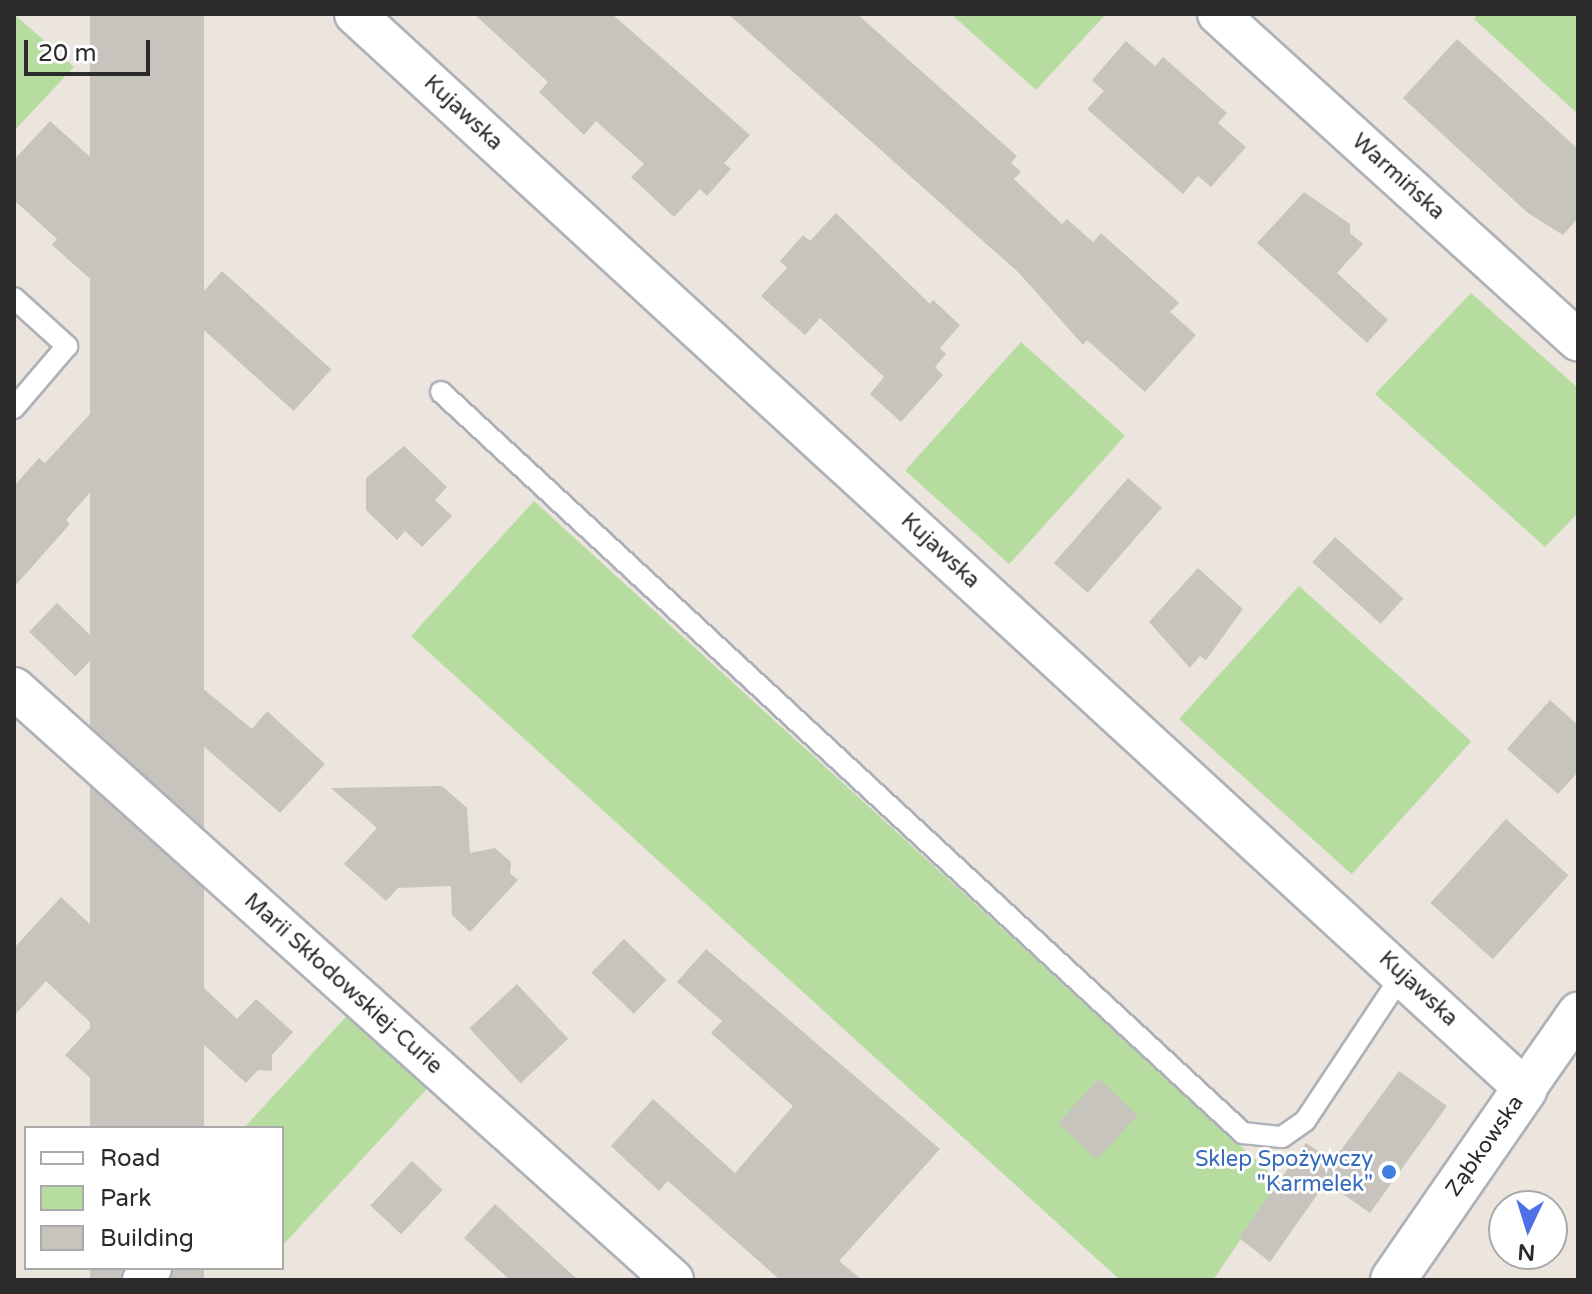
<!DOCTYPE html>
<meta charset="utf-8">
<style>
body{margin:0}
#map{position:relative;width:1592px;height:1294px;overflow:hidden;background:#ebe5de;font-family:"Varela Round",sans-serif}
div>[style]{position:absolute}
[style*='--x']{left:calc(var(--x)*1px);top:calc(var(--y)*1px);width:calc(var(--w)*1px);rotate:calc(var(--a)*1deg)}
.green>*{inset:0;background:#b6dca0;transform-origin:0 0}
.building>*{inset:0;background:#c7c3bd;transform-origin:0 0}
.roads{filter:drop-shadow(2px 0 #afb1ba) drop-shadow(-2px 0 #afb1ba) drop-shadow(0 2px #afb1ba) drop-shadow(0 -2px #afb1ba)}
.lane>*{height:20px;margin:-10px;padding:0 10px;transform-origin:10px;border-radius:10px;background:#fff}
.street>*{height:40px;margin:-20px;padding:0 20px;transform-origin:20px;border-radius:20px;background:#fff}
.secondary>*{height:44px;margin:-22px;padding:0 22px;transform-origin:22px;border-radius:22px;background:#fff}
.dots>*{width:22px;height:22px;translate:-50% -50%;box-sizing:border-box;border:4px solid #fff;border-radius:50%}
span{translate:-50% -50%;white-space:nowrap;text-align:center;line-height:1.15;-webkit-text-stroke:6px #fff;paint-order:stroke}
.street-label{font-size:22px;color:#2b2b2b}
.shop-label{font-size:22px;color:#366cbe}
.right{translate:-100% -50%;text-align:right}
.frame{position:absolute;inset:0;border:16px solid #2b2b2b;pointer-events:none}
.legend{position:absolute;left:24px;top:1126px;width:260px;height:144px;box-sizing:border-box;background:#fff;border:2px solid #aaa;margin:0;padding:10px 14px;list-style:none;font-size:24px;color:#2b2b2b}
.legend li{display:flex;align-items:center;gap:16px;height:40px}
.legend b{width:40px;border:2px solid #aaa}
.north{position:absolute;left:1488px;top:1190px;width:80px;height:80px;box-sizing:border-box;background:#fff;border:2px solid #aaa;border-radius:50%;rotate:184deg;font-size:22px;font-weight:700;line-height:32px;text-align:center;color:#2b2b2b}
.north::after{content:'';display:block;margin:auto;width:28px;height:36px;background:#4f70e7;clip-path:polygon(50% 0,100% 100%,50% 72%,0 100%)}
.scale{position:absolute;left:24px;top:40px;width:126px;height:36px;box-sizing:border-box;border:4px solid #2b2b2b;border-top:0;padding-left:10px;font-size:24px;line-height:28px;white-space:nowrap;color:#2b2b2b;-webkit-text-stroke:6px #fff;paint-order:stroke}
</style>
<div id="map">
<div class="green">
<div style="clip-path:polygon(14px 14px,74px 67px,14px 131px)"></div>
<div style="clip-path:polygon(951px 14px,1106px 14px,1036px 90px)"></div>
<div style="clip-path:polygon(1478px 14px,1578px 14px,1578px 114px,1474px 19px)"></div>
<div style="clip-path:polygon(1471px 293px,1578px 388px,1578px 513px,1545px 547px,1375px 394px)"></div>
<div style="left:1021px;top:342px;width:140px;height:173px;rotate:42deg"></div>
<div style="clip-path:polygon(534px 501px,1280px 1182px,1213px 1280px,1120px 1280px,411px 636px)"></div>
<div style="left:1299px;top:586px;width:232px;height:179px;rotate:42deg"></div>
<div style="clip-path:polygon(355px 1007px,435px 1080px,282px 1246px,282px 1128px,244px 1128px)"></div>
</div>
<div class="building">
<div style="left:90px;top:14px;width:114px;height:1589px"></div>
<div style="clip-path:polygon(474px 14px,612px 14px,750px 135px,724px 163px,731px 169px,707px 196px,700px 189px,674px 217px,631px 177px,644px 164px,596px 121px,584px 135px,539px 92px,548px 82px)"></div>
<div style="clip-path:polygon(728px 14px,857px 14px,1017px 156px,1011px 163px,1021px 172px,1014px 179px,1062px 224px,1067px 219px,1093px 242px,1101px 233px,1179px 303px,1170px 312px,1196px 335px,1145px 392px,1087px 340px,1083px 345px,1019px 273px)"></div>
<div style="clip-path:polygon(1457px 39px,1578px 149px,1578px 218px,1563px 235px,1528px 213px,1403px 98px)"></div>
<div style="clip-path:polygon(1126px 41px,1155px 66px,1163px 57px,1227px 113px,1218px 123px,1246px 147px,1211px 187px,1198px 176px,1183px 194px,1087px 109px,1104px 91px,1092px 80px)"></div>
<div style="clip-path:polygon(50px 121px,172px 230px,117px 293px,94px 272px,89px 278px,52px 245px,57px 239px,14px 200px,14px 160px)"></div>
<div style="clip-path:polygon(1304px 192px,1350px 224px,1350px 233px,1363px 244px,1337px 273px,1388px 320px,1367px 343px,1257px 243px)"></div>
<div style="clip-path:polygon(836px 213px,930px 304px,933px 300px,960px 325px,940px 348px,946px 354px,935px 367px,943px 375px,901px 422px,870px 394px,884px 377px,820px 318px,805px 335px,761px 296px,787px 268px,780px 261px,803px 235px,810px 241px)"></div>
<div style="left:222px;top:271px;width:147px;height:56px;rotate:42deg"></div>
<div style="clip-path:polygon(101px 402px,132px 430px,92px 476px,99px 482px,66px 520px,70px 524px,14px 587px,14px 486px,39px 458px,45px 463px)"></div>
<div style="clip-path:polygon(404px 446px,447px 487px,435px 500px,452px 516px,422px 547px,405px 531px,397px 540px,366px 510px,366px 478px)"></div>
<div style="left:1128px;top:478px;width:45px;height:113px;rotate:41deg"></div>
<div style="left:1335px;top:537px;width:92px;height:34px;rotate:42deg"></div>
<div style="clip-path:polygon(1198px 568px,1243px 609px,1206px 660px,1200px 656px,1190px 668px,1149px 622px)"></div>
<div style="left:57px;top:603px;width:64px;height:40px;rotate:44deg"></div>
<div style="clip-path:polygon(201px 687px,252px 729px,267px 711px,325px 764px,280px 813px,194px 738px,171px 766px,136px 734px,162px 703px)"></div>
<div style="clip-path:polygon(1550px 700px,1578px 725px,1578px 772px,1558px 794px,1507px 749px)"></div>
<div style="clip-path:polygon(442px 786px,467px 808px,470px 853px,495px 848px,511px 862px,510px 873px,518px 880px,470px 932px,452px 915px,451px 886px,398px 888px,386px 901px,344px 864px,377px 828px,331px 788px)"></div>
<div style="left:1506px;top:819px;width:84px;height:113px;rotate:42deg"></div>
<div style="clip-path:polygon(61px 897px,141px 972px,159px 953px,168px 961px,171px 957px,237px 1019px,256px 999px,293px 1032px,272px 1055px,272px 1071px,258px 1070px,246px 1083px,170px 1014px,101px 1088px,65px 1055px,93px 1025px,46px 981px,14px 1016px,14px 948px)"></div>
<div style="left:624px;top:939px;width:59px;height:47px;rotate:44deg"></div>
<div style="clip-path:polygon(706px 949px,940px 1149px,839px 1261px,862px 1280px,780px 1280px,668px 1181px,659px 1191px,611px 1146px,653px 1099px,735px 1173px,793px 1106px,711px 1033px,722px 1021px,677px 982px)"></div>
<div style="left:517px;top:984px;width:75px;height:65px;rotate:47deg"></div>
<div style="clip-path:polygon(1399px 1071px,1447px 1106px,1370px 1213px,1326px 1182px,1270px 1262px,1239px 1238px,1306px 1143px,1333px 1161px)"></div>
<div style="left:1099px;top:1079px;width:53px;height:60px;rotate:43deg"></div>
<div style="left:412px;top:1161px;width:42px;height:61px;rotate:43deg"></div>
<div style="clip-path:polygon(495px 1204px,578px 1280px,510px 1280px,464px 1238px)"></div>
</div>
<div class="roads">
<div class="lane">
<div style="--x:14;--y:298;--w:72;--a:42.2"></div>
<div style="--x:67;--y:346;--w:82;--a:130.5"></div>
<div style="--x:441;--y:392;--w:1092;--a:42.74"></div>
<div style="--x:1243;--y:1133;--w:39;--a:6"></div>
<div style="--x:1282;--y:1137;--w:28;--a:-35"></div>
<div style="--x:1305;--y:1121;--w:175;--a:-56.4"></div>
</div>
<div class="street">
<div style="--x:355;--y:14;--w:1589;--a:42.58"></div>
<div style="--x:1525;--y:1089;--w:93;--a:-55.1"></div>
<div style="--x:1218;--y:14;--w:486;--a:42.2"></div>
<div style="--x:14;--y:688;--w:886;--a:41.93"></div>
<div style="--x:143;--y:1280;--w:14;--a:-56"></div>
</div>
<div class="secondary">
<div style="--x:1393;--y:1280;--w:232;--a:-55.4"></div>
</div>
</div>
<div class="dots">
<div style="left:1389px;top:1172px;background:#3f7fe0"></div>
</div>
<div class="street-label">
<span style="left:463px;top:113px;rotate:43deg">Kujawska</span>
<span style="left:1398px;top:177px;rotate:42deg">Warmińska</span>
<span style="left:940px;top:551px;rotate:43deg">Kujawska</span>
<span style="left:343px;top:984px;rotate:42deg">Marii Skłodowskiej-Curie</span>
<span style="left:1418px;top:989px;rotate:43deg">Kujawska</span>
<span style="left:1485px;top:1146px;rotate:-55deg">Ząbkowska</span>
</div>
<div class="shop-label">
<span class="right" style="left:1373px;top:1172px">Sklep Spożywczy<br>"Karmelek"</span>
</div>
<div class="frame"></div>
<ul class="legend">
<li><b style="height:10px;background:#fff"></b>Road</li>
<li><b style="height:22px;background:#b6dca0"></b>Park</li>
<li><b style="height:22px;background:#c7c3bd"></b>Building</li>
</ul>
<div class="north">N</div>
<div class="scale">20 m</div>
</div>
